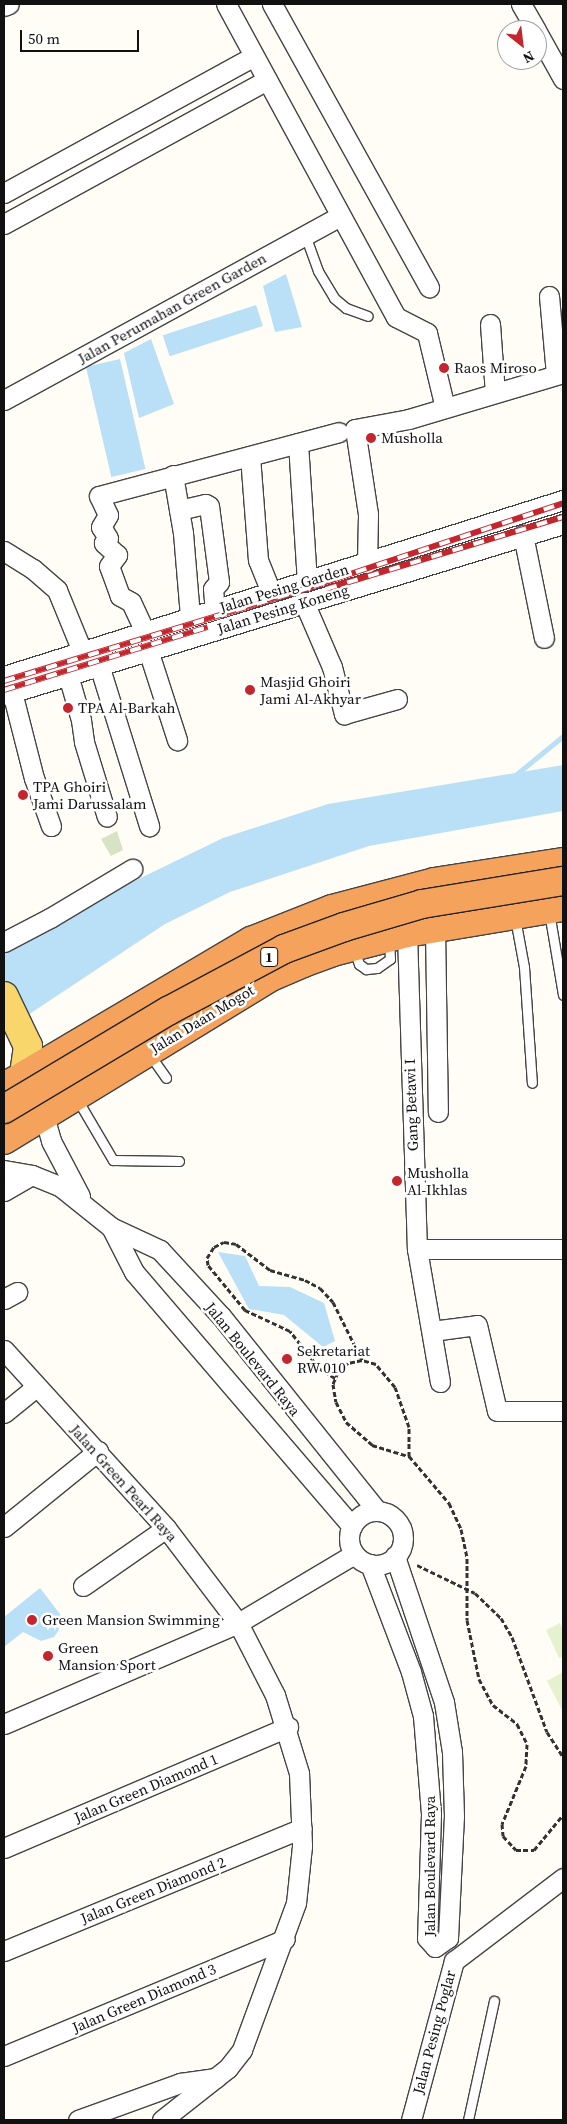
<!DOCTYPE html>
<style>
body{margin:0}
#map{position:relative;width:567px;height:2124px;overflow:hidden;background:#fffdf5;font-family:"Source Serif 4",serif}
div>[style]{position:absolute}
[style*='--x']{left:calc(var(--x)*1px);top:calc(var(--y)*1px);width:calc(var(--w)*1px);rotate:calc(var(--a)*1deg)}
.cemetery>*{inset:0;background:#d9e3c4}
.pitch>*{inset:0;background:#e6f2cf}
.water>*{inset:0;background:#b9e0f7;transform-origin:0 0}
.stream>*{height:5px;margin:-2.5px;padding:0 2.5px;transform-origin:2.5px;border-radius:2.5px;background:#b9e0f7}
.path>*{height:3px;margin-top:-1.5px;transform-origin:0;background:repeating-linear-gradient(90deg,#333 0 5px,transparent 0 7.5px)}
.roads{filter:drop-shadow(1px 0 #444) drop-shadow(-1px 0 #444) drop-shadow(0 1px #444) drop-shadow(0 -1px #444)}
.lane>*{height:9px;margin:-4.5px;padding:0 4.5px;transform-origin:4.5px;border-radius:4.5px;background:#fff}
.street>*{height:19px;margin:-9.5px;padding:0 9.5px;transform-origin:9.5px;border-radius:9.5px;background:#fff}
.street>.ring{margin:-9.5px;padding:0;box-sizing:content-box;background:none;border:19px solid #fff;border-radius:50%}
.primary>*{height:28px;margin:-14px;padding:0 14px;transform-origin:14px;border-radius:14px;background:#f9d66b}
.highway>*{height:28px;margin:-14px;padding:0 14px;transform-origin:14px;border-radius:14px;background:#f5a25d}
.rail>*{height:5.5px;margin-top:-2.75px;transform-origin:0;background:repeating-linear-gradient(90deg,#fff 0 11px,#c4262e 0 22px);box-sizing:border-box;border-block:1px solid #c4262e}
.bridges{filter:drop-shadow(1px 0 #222) drop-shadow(-1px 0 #222) drop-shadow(0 1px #222) drop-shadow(0 -1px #222)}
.highway-bridge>*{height:28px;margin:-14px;padding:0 14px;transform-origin:14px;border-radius:14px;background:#f5a25d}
.dots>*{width:14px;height:14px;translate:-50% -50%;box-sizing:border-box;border:2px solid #fff;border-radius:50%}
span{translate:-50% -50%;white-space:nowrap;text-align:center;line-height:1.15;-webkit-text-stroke:5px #fff;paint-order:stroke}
.shield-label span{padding:1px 4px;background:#fff;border:1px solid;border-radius:4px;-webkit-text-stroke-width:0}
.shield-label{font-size:14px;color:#111;font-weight:700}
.street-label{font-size:15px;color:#111}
.poi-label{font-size:15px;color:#111}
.left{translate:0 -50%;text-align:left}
.frame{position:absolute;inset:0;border:5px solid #111;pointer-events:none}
.north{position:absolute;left:497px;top:20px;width:50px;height:50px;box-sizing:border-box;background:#fff;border:1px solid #a0a0a0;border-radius:50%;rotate:151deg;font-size:14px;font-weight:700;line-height:20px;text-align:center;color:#111}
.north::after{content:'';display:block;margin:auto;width:18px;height:22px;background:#c4262e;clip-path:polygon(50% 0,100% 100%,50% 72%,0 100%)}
.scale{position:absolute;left:20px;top:30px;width:119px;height:22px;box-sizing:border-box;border:2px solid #111;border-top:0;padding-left:6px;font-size:15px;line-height:18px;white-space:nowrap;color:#111;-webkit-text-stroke:4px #fff;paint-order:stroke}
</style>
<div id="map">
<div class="cemetery">
<div style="clip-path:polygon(117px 831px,123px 850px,111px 856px,101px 839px)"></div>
</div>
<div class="pitch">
<div style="clip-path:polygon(560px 1623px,563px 1631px,563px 1657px,559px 1658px,546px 1630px)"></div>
<div style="clip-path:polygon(563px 1672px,563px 1712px,547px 1681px)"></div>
</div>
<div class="water">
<div style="clip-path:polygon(286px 274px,302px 327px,275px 332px,263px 286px)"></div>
<div style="left:256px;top:305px;width:22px;height:98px;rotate:72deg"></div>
<div style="clip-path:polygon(151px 339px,174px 404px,139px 418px,124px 353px)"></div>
<div style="left:120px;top:359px;width:113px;height:35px;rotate:77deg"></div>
<div style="clip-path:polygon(563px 765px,563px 811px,369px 846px,230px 892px,165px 924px,28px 1015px,4px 1027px,4px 952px,50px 922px,223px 838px,328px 804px)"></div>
<div style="clip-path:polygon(218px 1252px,245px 1256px,259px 1286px,290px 1287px,324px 1303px,335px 1341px,323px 1347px,284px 1315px,249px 1309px)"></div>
<div style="clip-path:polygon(40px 1588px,60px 1614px,59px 1630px,54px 1637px,41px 1641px,23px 1632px,4px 1647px,4px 1617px)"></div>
</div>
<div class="stream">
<div style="--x:513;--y:777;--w:65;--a:-39.4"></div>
</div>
<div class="path">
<div style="--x:335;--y:1378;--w:19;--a:-148"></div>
<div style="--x:319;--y:1368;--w:47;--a:-128.1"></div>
<div style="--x:290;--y:1331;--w:50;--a:-155"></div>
<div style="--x:245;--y:1310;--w:58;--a:-129.4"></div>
<div style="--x:208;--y:1265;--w:7;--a:-98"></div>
<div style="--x:207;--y:1258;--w:13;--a:-58"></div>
<div style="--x:214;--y:1247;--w:11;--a:-27"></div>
<div style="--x:224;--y:1242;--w:12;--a:9"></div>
<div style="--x:236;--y:1244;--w:43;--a:37.4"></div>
<div style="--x:270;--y:1270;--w:36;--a:16"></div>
<div style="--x:305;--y:1280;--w:17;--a:28"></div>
<div style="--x:320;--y:1288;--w:19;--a:47"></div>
<div style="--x:333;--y:1302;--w:65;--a:63.4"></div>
<div style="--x:409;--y:1456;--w:29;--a:-90"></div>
<div style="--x:409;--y:1427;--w:42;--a:-109.3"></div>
<div style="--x:395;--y:1387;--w:30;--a:-130"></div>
<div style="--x:376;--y:1364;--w:15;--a:-164"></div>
<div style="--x:362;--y:1360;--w:14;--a:168"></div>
<div style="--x:348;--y:1363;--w:13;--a:138"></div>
<div style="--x:338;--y:1372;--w:13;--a:113"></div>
<div style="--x:333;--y:1384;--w:18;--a:81"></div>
<div style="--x:336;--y:1402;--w:22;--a:63"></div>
<div style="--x:346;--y:1422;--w:35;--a:41"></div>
<div style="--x:372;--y:1445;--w:39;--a:17"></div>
<div style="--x:409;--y:1456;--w:62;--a:49.6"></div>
<div style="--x:449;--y:1503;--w:29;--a:65"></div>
<div style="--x:461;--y:1529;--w:30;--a:78"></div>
<div style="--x:467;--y:1558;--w:62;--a:90"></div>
<div style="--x:467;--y:1620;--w:60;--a:78.5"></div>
<div style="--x:479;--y:1679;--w:30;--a:62"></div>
<div style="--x:493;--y:1705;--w:31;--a:38"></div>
<div style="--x:517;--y:1724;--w:22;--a:63"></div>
<div style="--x:527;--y:1744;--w:22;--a:93"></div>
<div style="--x:526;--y:1766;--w:63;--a:112.5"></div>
<div style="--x:502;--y:1824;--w:12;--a:85"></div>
<div style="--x:503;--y:1836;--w:19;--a:47"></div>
<div style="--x:516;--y:1850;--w:18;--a:0"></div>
<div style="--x:534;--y:1850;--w:45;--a:-50.4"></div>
<div style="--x:417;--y:1565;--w:64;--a:25.8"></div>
<div style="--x:475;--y:1593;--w:36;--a:44"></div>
<div style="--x:501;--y:1618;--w:22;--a:60"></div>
<div style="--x:512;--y:1637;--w:101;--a:69.8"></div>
<div style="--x:547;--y:1732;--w:30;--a:57"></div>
</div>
<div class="roads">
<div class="lane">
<div style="--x:305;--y:235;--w:38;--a:70"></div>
<div style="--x:318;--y:271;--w:31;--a:59"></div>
<div style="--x:334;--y:298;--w:16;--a:40"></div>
<div style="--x:346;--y:308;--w:23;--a:20"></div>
<div style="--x:549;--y:912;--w:84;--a:80.4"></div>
<div style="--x:515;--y:918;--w:50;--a:79.6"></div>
<div style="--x:524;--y:967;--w:116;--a:86.1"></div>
<div style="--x:354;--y:949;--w:16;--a:72"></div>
<div style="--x:359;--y:964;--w:9;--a:36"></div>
<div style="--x:366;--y:969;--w:11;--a:-5"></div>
<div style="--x:377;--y:968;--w:16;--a:-35"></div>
<div style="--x:390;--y:959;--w:18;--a:-93"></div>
<div style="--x:150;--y:1055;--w:28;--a:55"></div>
<div style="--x:77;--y:1099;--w:71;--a:59.5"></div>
<div style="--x:113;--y:1160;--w:66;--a:0.9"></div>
<div style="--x:468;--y:2120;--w:122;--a:-77.7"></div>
</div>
<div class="street">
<div style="--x:226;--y:4;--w:356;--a:61.5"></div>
<div style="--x:396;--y:317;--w:35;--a:27"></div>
<div style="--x:427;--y:333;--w:77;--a:76.5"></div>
<div style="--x:272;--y:4;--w:324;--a:61"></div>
<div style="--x:521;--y:4;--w:30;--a:60"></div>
<div style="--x:4;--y:6;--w:5;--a:-22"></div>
<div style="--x:537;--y:32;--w:54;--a:61"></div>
<div style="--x:4;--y:193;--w:285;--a:-28.7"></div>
<div style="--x:4;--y:224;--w:300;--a:-28.7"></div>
<div style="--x:549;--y:296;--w:78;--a:84.9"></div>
<div style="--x:490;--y:324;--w:69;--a:85.9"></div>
<div style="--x:4;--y:400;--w:383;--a:-28.7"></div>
<div style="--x:298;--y:443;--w:138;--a:86.3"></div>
<div style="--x:250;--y:456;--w:104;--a:85.6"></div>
<div style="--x:258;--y:560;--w:35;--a:68"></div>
<div style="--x:173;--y:475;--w:59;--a:80.2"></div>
<div style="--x:183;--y:533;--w:84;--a:85.2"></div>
<div style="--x:179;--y:510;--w:27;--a:-13"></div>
<div style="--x:205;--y:504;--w:4;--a:27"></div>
<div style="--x:209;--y:506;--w:77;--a:82.5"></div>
<div style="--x:219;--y:582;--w:9;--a:131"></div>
<div style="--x:213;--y:589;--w:21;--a:85"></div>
<div style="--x:523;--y:535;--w:105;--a:78.5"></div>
<div style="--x:4;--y:551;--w:34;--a:32"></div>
<div style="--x:33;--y:569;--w:32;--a:41"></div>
<div style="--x:57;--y:590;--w:66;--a:67.7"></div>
<div style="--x:367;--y:563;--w:49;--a:-88.8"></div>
<div style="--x:368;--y:514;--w:86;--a:-98.7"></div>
<div style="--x:355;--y:429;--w:55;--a:-10.5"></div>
<div style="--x:409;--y:419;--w:161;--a:-16.6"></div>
<div style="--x:304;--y:602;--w:71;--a:66.7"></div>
<div style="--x:332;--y:667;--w:49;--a:75.7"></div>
<div style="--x:344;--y:714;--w:55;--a:-15.8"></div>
<div style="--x:145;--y:632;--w:33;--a:-115"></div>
<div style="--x:131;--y:602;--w:13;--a:-151"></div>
<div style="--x:120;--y:596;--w:32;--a:-110"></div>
<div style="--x:109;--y:566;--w:14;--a:-54"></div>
<div style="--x:117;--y:555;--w:18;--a:-137"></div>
<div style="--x:104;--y:543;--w:6;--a:-51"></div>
<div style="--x:108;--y:538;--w:13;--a:-122"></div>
<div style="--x:101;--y:527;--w:14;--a:-60"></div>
<div style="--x:108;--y:515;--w:21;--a:-115"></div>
<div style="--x:99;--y:496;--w:248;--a:-14.9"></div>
<div style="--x:148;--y:650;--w:95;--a:72.1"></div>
<div style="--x:99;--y:665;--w:169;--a:72.7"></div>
<div style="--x:68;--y:675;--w:47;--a:73.9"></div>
<div style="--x:81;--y:720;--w:22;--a:82"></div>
<div style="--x:84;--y:742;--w:78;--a:73"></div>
<div style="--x:4;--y:676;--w:586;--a:-17.48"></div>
<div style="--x:12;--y:692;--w:89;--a:75.7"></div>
<div style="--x:34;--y:778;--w:51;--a:70.5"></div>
<div style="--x:4;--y:695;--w:585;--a:-17.01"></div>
<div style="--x:435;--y:928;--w:184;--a:89.1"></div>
<div style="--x:407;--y:933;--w:316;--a:88.2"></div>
<div style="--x:417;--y:1249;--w:135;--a:80.2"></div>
<div style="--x:4;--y:942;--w:52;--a:-27.6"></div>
<div style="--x:50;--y:918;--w:96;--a:-30.9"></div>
<div style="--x:44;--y:1116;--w:26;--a:74"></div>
<div style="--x:51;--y:1141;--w:62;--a:62.2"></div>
<div style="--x:4;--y:1170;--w:28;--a:10"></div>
<div style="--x:32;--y:1175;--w:31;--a:22"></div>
<div style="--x:61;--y:1187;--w:64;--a:38.7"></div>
<div style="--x:111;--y:1227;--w:54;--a:25.1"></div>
<div style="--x:160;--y:1250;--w:90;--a:47.3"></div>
<div style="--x:221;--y:1316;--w:250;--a:51.3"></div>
<div style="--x:4;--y:1191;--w:32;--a:-30"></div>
<div style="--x:111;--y:1227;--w:51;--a:62.9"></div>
<div style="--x:134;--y:1272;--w:335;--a:49.4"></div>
<div style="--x:417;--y:1249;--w:146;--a:0"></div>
<div style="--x:4;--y:1299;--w:15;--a:-28"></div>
<div style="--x:432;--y:1331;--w:45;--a:-7.6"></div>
<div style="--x:477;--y:1325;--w:88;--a:76.9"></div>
<div style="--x:497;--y:1411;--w:66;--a:0"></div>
<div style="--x:4;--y:1350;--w:241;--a:47.7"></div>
<div style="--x:166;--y:1528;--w:119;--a:52.8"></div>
<div style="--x:238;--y:1623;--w:81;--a:62.8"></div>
<div style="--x:275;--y:1695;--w:82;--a:72.9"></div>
<div style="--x:299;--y:1773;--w:73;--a:87.6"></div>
<div style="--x:302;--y:1846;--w:57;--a:96"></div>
<div style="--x:296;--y:1903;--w:157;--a:110.2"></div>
<div style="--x:242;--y:2050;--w:23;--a:128"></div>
<div style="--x:228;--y:2068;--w:84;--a:141.8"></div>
<div style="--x:4;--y:1413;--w:41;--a:-39.1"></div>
<div class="ring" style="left:349px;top:1511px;width:35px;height:35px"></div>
<div style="--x:4;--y:1527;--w:121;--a:-39"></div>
<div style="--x:370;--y:1564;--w:116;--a:69.2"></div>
<div style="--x:411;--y:1672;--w:46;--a:74.7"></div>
<div style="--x:423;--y:1716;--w:98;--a:85.3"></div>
<div style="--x:431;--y:1814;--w:124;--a:91.8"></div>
<div style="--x:427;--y:1938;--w:12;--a:48"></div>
<div style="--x:435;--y:1947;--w:16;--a:-35"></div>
<div style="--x:448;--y:1938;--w:122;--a:-87.2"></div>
<div style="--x:454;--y:1816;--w:64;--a:-91.8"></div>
<div style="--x:452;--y:1752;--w:51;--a:-99.1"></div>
<div style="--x:444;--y:1702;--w:154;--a:-108.6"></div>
<div style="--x:83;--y:1586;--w:101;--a:-34.9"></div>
<div style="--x:4;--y:1724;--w:255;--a:-23.3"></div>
<div style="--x:238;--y:1623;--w:135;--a:-30.7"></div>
<div style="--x:4;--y:1848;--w:309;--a:-23.1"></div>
<div style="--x:4;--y:1951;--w:322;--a:-22.4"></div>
<div style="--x:4;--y:2056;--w:304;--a:-22.6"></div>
<div style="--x:78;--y:2120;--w:109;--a:-19.9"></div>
<div style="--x:180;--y:2083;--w:36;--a:-8"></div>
<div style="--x:411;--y:2120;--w:165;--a:-74.9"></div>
<div style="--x:454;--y:1961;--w:137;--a:-37.3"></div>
</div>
<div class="primary">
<div style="--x:4;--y:996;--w:55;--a:64.4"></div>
<div style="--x:28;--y:1046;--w:29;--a:98"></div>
</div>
<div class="highway">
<div style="--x:4;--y:1087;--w:287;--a:-30.6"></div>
<div style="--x:251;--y:941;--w:87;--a:-21.6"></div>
<div style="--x:332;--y:909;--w:106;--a:-14.7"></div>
<div style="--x:435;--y:882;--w:130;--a:-8.9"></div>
<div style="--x:4;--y:1140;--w:315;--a:-31.4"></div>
<div style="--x:273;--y:976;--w:33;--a:-23"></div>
<div style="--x:303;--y:963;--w:32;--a:-20"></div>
<div style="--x:333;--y:952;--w:76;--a:-14.4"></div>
<div style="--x:407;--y:933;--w:158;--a:-9.5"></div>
</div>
</div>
<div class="rail">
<div style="--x:326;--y:589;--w:248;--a:-16.9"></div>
<div style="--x:4;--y:681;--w:324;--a:-17"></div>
<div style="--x:314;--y:586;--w:262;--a:-18.4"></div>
<div style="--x:4;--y:690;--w:213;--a:-17.2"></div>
</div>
<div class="bridges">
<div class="highway-bridge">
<div style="--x:4;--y:1109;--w:191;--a:-30.9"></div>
<div style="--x:168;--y:1011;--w:132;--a:-28.1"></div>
<div style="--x:284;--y:949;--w:64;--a:-20.1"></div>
<div style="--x:344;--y:927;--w:81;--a:-16.4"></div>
<div style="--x:422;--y:904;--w:143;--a:-9.3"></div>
</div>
</div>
<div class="dots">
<div style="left:444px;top:368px;background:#c4262e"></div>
<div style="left:371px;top:438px;background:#c4262e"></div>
<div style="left:250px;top:690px;background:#c4262e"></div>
<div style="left:68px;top:708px;background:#c4262e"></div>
<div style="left:23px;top:795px;background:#c4262e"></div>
<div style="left:397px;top:1181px;background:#c4262e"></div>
<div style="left:287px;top:1359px;background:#c4262e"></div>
<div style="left:32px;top:1620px;background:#c4262e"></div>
<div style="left:48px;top:1656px;background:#c4262e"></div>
</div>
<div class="shield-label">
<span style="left:269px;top:957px">1</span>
</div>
<div class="street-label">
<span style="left:172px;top:308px;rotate:-29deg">Jalan Perumahan Green Garden</span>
<span style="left:284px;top:588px;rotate:-17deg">Jalan Pesing Garden</span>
<span style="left:283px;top:609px;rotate:-17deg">Jalan Pesing Koneng</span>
<span style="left:202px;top:1019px;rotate:-31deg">Jalan Daan Mogot</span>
<span style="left:411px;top:1105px;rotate:-92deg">Gang Betawi I</span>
<span style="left:253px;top:1359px;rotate:51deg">Jalan Boulevard Raya</span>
<span style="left:124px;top:1483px;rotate:48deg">Jalan Green Pearl Raya</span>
<span style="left:146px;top:1788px;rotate:-23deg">Jalan Green Diamond 1</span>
<span style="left:430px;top:1866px;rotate:-90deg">Jalan Boulevard Raya</span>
<span style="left:153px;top:1890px;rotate:-22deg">Jalan Green Diamond 2</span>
<span style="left:144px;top:1998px;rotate:-23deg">Jalan Green Diamond 3</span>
<span style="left:434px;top:2032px;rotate:-75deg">Jalan Pesing Poglar</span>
</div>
<div class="poi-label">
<span class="left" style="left:454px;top:368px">Raos Miroso</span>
<span class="left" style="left:381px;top:438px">Musholla</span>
<span class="left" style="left:260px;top:690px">Masjid Ghoiri<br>Jami Al-Akhyar</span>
<span class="left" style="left:78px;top:708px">TPA Al-Barkah</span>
<span class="left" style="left:33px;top:795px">TPA Ghoiri<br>Jami Darussalam</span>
<span class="left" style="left:407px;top:1181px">Musholla<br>Al-Ikhlas</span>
<span class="left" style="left:297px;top:1359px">Sekretariat<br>RW 010</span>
<span class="left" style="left:42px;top:1620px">Green Mansion Swimming</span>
<span class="left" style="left:58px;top:1656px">Green<br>Mansion Sport</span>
</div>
<div class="frame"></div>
<div class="north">N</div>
<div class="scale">50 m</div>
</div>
